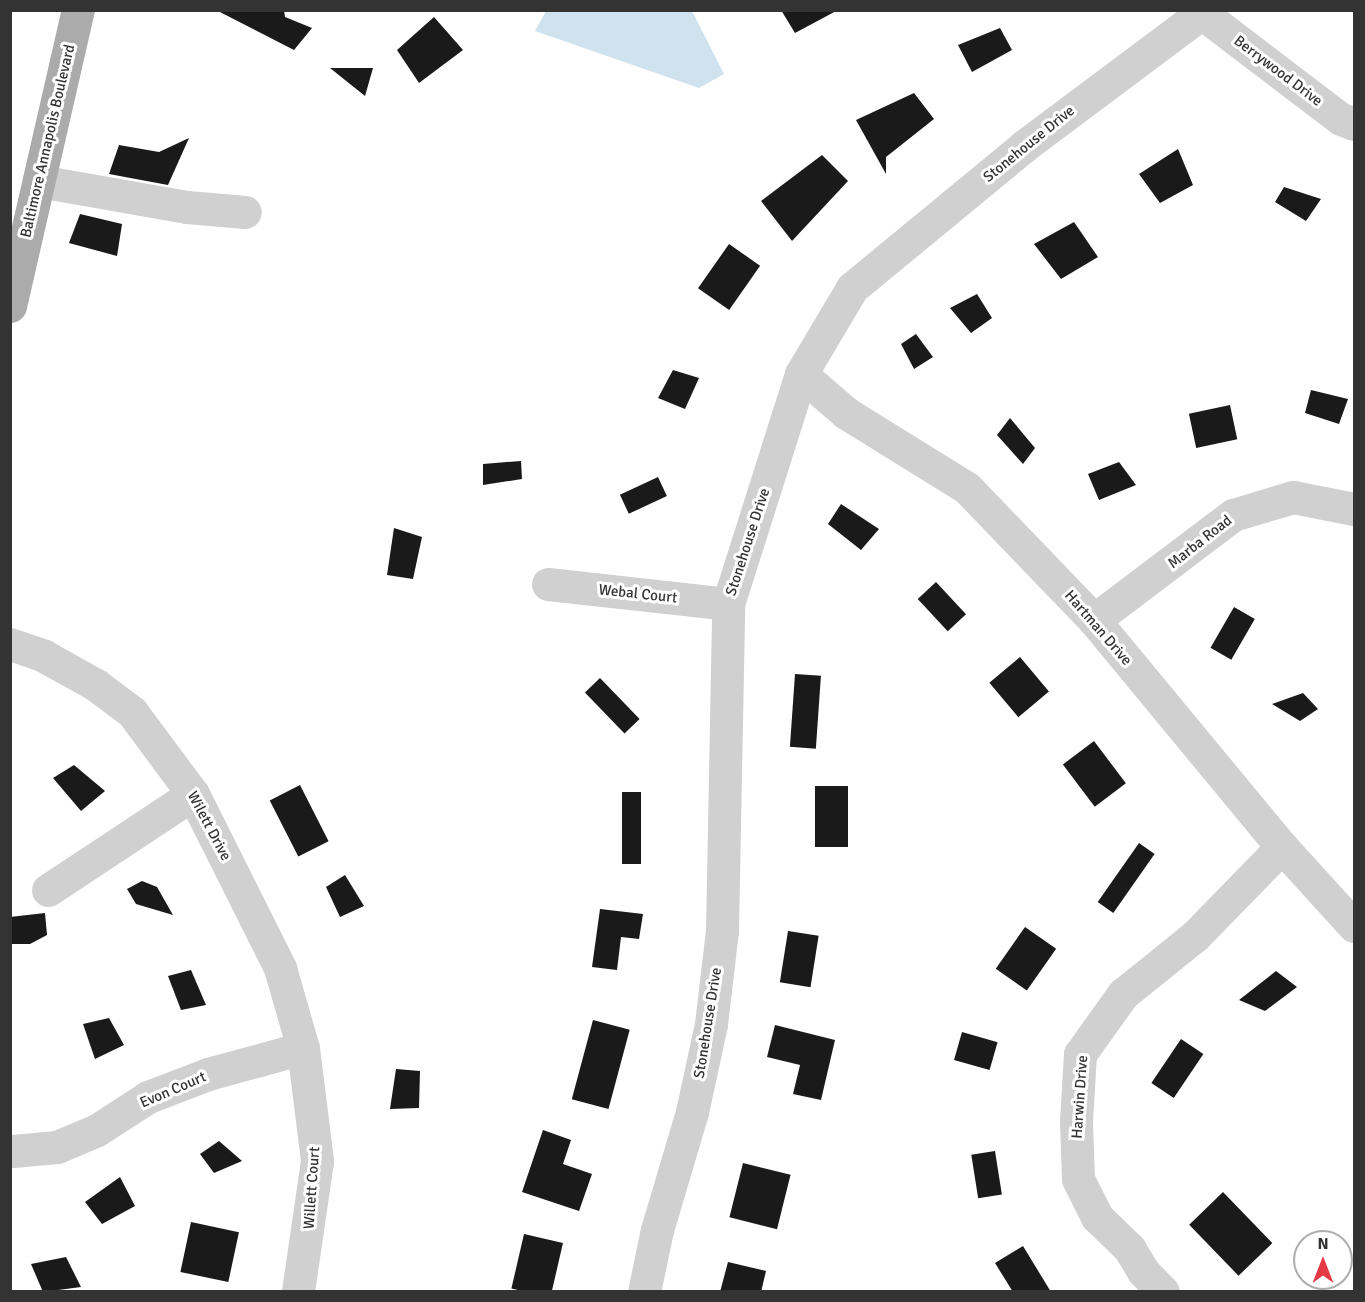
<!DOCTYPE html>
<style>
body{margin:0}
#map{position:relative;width:1365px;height:1302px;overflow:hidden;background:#fff;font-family:Signika,sans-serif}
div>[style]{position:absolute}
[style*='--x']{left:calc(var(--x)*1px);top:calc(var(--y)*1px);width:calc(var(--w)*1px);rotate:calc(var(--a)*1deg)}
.water>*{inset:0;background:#cfe2ee}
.building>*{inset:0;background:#1a1a1a;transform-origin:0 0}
.minor>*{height:33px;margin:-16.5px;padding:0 16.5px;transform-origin:16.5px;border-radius:16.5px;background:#d0d0d0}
.major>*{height:33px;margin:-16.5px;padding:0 16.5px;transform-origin:16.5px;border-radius:16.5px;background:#ababab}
span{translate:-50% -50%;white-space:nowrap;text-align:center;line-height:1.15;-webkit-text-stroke:6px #fff;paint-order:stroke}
.street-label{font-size:15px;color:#333}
.frame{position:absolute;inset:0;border:12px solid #333;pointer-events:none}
.north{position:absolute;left:1293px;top:1230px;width:60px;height:60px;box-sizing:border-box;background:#fff;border:2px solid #adadad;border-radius:50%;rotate:0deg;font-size:16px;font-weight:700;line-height:24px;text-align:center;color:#333}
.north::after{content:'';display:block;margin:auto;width:21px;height:27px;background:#e63946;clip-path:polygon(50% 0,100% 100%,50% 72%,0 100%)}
</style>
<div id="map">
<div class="water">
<div style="clip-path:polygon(546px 11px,692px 11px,724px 74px,699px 88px,535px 31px)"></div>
</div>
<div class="building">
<div style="clip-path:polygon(216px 10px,284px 10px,285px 17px,312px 28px,294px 50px)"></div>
<div style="clip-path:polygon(781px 10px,838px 10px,795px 33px)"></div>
<div style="clip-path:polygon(434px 17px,463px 50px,419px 83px,397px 50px)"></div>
<div style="clip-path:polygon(1000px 28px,1012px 50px,972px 72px,958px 45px)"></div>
<div style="clip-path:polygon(330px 68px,373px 68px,365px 96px)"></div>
<div style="clip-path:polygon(914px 93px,934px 119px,886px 157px,886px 174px,856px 120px)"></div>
<div style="clip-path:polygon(189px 138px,168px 185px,109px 174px,119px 145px,159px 152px)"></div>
<div style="clip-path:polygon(1178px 149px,1193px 185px,1160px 203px,1139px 174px)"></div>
<div style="clip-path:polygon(822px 155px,848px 181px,792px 241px,761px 201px)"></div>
<div style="clip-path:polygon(1284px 187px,1321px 199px,1306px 221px,1275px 202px)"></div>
<div style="clip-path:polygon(80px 214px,122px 224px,117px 256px,69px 243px)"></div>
<div style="clip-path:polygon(1074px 222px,1098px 257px,1061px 279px,1034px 244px)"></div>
<div style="left:729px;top:244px;width:38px;height:54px;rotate:35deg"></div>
<div style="clip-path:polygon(977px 294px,992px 318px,971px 333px,950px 308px)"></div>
<div style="clip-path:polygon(916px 334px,933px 357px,914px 369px,901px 344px)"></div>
<div style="clip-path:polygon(673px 370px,699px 378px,685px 409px,658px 398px)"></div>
<div style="clip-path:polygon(1311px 390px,1348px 399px,1339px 424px,1305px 413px)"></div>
<div style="left:1230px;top:405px;width:35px;height:42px;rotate:78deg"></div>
<div style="clip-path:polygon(1010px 418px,1035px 448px,1023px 464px,997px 435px)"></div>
<div style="clip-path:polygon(521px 461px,522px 479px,483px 485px,483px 464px)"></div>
<div style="clip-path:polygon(1119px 462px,1136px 485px,1099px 500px,1088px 474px)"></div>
<div style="left:658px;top:477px;width:21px;height:42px;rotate:65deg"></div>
<div style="clip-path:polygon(841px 504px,879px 529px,861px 550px,828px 524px)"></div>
<div style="clip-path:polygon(394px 528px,422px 537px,413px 579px,387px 575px)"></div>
<div style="left:936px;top:582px;width:44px;height:25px;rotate:47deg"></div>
<div style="left:1234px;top:607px;width:24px;height:47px;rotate:30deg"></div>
<div style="left:1020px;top:657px;width:45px;height:40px;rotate:50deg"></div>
<div style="left:795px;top:674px;width:26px;height:73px;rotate:4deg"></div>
<div style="left:600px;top:678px;width:57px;height:21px;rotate:46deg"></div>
<div style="clip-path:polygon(1303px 693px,1318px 709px,1300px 721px,1272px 704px)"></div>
<div style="left:1094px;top:741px;width:53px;height:39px;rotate:53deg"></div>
<div style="clip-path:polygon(74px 765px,105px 791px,81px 811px,53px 778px)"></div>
<div style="left:300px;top:785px;width:63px;height:34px;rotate:63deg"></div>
<div style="left:815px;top:786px;width:33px;height:61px"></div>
<div style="left:622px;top:792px;width:19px;height:72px"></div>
<div style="left:1139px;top:843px;width:19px;height:72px;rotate:35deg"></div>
<div style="clip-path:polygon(345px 875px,364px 906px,340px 917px,326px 887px)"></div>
<div style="clip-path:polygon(142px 881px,157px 887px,173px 915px,136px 904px,127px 889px)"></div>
<div style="clip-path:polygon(600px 909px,643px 914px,639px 939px,621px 937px,617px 970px,592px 967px)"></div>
<div style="clip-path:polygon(45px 913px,47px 935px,30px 944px,10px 944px,10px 917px)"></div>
<div style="left:1025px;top:927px;width:38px;height:51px;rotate:35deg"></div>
<div style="left:788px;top:931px;width:31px;height:52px;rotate:9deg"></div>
<div style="clip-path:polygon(191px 970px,206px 1005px,181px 1010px,168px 976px)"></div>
<div style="clip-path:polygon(1276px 971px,1297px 987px,1265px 1011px,1239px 1000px)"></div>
<div style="clip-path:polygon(109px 1018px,124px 1045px,95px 1059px,83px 1024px)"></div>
<div style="left:593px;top:1020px;width:38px;height:82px;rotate:15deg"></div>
<div style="clip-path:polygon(775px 1025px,835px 1040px,821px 1100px,793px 1094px,800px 1065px,767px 1057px)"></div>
<div style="left:962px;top:1032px;width:37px;height:29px;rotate:16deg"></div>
<div style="left:1181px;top:1039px;width:27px;height:53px;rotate:34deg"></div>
<div style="clip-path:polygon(396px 1069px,420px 1071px,419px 1108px,390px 1109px)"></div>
<div style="clip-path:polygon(543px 1130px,571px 1140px,563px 1164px,592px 1174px,579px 1211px,522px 1192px)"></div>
<div style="clip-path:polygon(219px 1141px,242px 1161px,214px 1173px,200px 1154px)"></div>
<div style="left:995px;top:1151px;width:44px;height:24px;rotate:81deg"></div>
<div style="left:743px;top:1163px;width:49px;height:56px;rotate:14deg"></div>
<div style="clip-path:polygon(120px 1177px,135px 1206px,102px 1224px,85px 1202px)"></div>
<div style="left:1223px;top:1192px;width:71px;height:47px;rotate:46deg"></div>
<div style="left:191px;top:1222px;width:49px;height:51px;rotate:12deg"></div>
<div style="left:524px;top:1234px;width:40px;height:56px;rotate:13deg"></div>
<div style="clip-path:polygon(1023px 1246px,1051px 1292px,1013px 1292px,995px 1263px)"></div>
<div style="clip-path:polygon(66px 1257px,81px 1287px,43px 1292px,31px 1264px)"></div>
<div style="clip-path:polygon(728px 1262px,766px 1271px,761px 1292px,720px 1292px)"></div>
</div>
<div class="minor">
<div style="--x:1203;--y:14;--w:173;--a:37.3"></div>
<div style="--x:1341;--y:119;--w:14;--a:21"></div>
<div style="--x:39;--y:181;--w:150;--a:10"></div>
<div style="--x:187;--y:207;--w:58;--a:4.9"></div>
<div style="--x:801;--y:374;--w:60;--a:40.9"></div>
<div style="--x:846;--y:413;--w:142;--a:31.8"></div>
<div style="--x:967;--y:488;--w:183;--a:46.1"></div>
<div style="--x:1094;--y:620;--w:295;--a:50.4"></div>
<div style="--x:1282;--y:847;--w:107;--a:47.7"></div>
<div style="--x:548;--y:584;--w:181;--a:6.3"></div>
<div style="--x:1094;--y:620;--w:174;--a:-37.1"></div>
<div style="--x:1233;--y:515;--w:63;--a:-16.7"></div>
<div style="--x:1293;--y:497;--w:62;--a:11.1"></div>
<div style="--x:10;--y:644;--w:36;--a:19"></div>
<div style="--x:44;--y:656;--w:60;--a:29.1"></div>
<div style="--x:96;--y:685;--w:45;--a:36.9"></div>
<div style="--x:132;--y:712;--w:102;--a:53.4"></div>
<div style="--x:193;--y:794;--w:195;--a:63.4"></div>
<div style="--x:280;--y:968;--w:83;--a:74"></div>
<div style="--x:303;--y:1048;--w:114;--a:82.9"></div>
<div style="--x:317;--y:1161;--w:132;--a:98.3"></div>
<div style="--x:48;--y:890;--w:174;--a:-33.5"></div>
<div style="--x:13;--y:1151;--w:44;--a:-5.2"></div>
<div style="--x:57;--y:1147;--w:43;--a:-23"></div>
<div style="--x:97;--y:1130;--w:61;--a:-32.9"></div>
<div style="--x:148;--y:1097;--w:64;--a:-21"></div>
<div style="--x:208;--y:1074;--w:98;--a:-15.3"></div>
<div style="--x:644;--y:1292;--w:63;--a:-78.2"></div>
<div style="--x:657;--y:1230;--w:123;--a:-73.5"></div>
<div style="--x:692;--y:1112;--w:90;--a:-77.8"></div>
<div style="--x:711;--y:1024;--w:94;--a:-83.3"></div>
<div style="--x:722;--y:931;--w:327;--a:-88.9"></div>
<div style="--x:728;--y:604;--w:241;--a:-72.4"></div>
<div style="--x:801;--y:374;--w:100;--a:-59.3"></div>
<div style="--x:852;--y:288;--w:223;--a:-39.5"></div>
<div style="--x:1024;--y:146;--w:227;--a:-36.8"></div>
<div style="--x:1163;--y:1292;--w:29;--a:-134"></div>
<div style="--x:1143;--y:1271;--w:26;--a:-121"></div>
<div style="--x:1130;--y:1249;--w:46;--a:-135.9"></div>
<div style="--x:1097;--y:1217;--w:42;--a:-116.6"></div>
<div style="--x:1078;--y:1179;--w:58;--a:-92"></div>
<div style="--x:1076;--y:1121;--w:67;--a:-86.6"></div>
<div style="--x:1080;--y:1054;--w:74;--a:-54.4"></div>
<div style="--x:1123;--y:994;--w:92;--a:-38.9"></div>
<div style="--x:1195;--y:936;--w:124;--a:-45.7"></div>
</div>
<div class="major">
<div style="--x:10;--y:306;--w:304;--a:-77.1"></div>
</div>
<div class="street-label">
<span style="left:1278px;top:71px;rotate:37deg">Berrywood Drive</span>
<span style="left:48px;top:141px;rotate:-77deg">Baltimore Annapolis Boulevard</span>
<span style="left:1029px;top:144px;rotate:-39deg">Stonehouse Drive</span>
<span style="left:748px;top:542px;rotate:-72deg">Stonehouse Drive</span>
<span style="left:1200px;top:542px;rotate:-38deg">Marba Road</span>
<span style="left:638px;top:594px;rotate:6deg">Webal Court</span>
<span style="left:1098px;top:628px;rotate:49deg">Hartman Drive</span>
<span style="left:209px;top:826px;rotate:62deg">Wilett Drive</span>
<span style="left:708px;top:1023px;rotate:-81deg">Stonehouse Drive</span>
<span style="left:173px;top:1090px;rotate:-23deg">Evon Court</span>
<span style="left:1080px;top:1097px;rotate:-86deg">Harwin Drive</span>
<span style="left:312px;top:1188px;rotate:-86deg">Willett Court</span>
</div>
<div class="frame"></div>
<div class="north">N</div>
</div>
